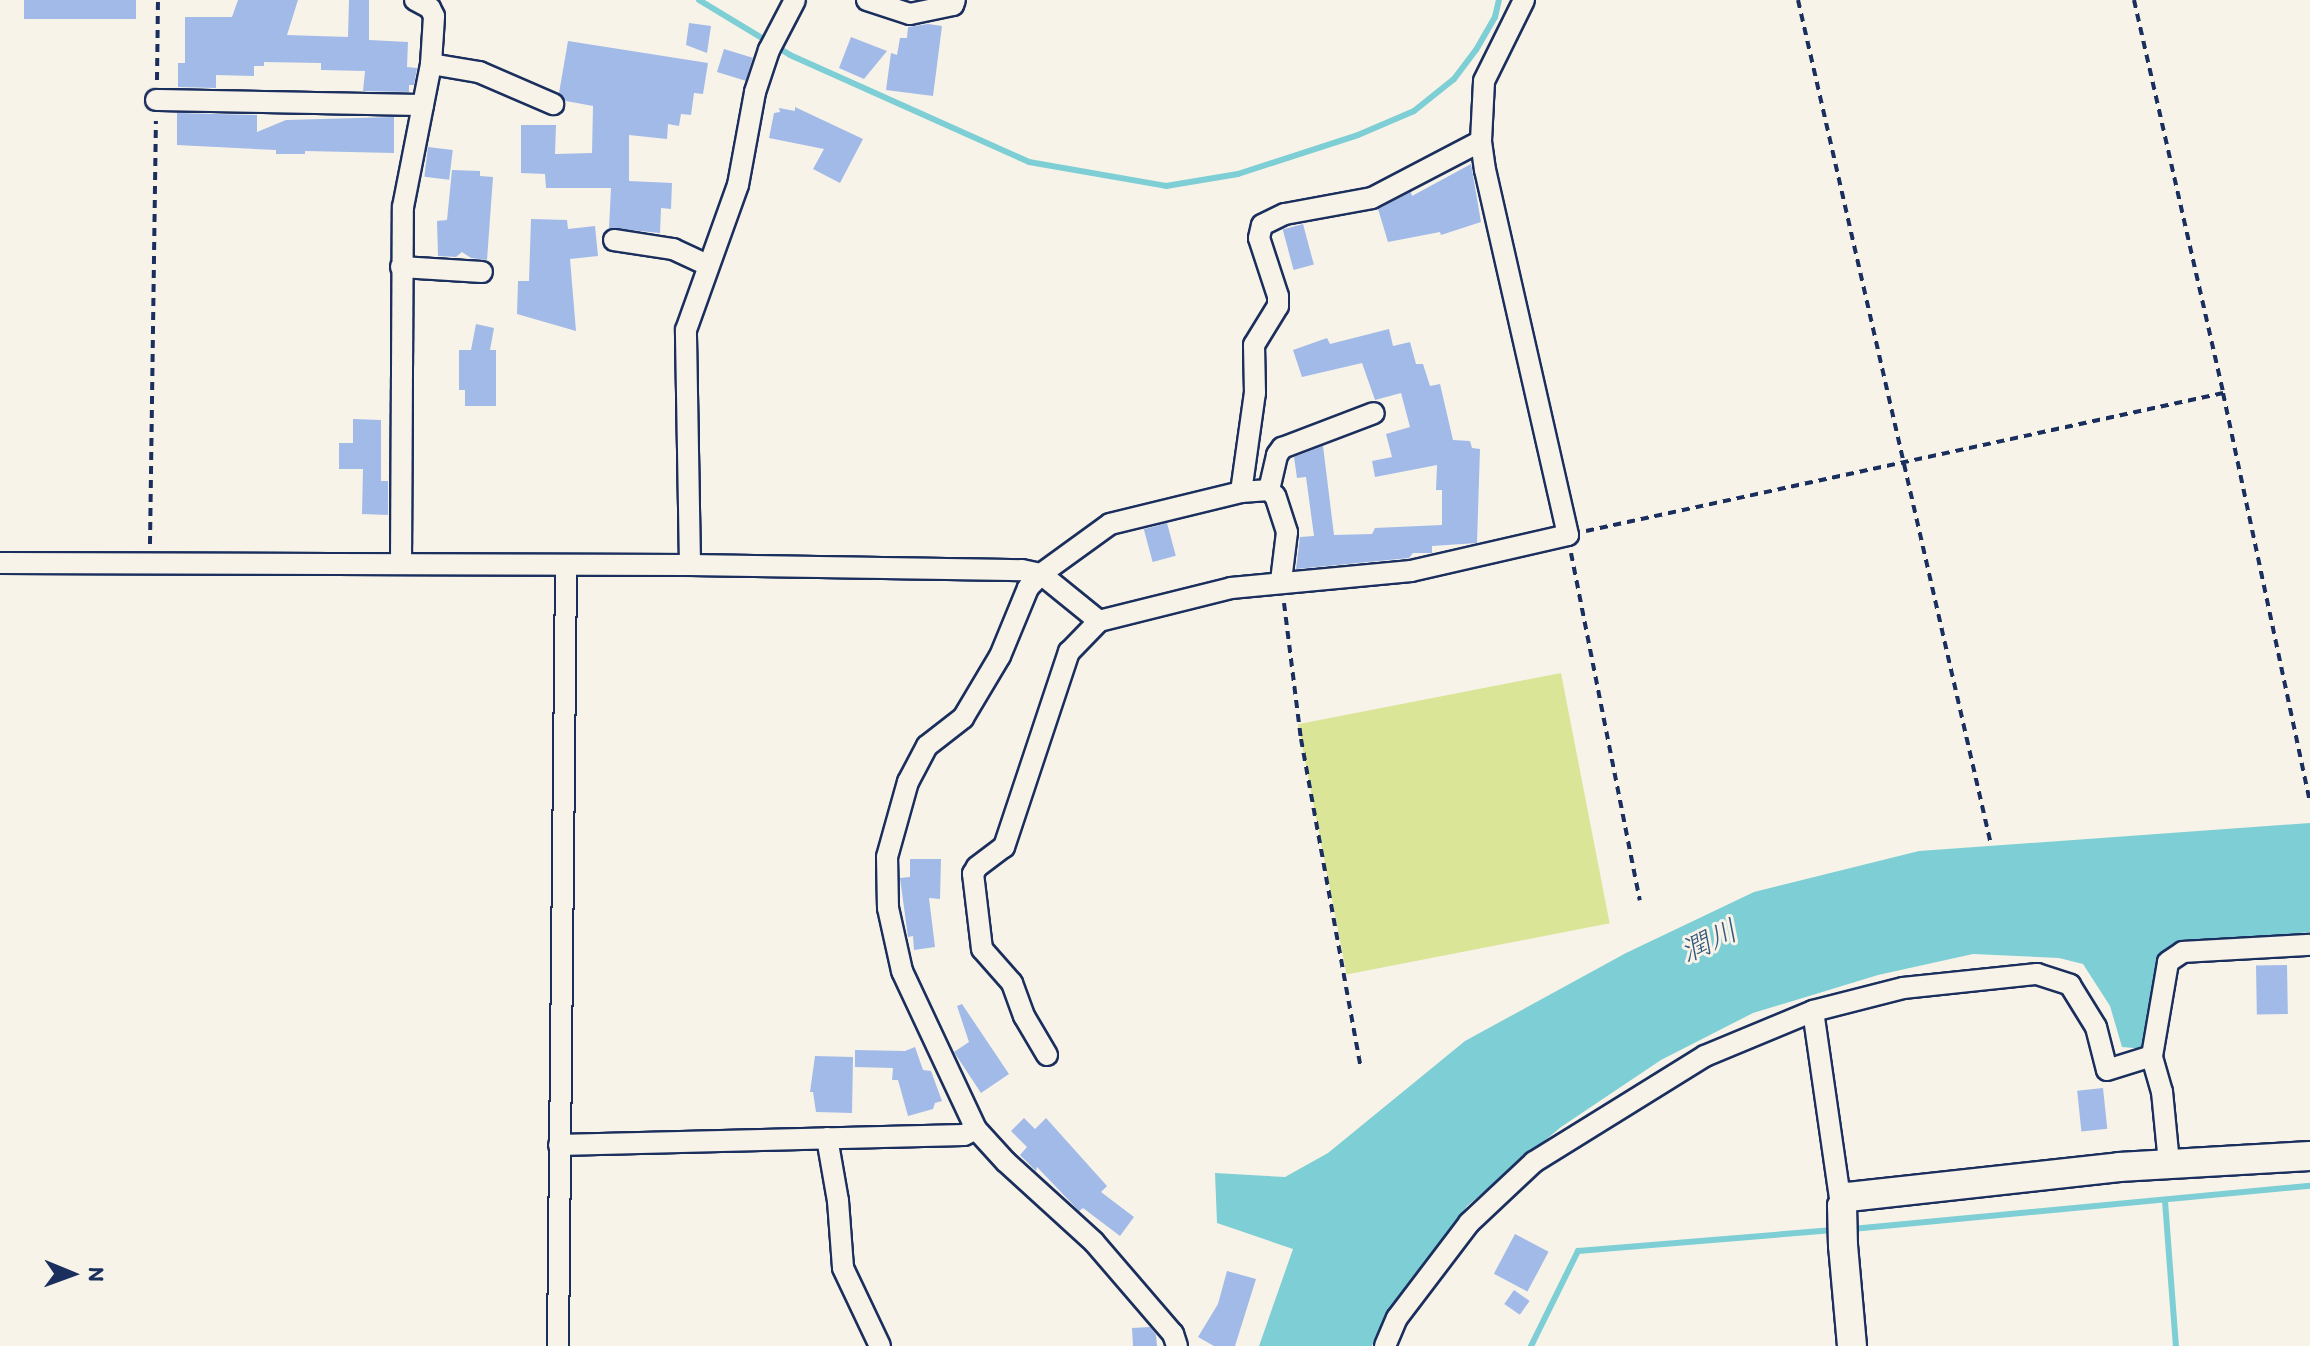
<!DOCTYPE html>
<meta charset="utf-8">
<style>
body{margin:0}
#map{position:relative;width:2310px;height:1346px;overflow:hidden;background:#f7f3e8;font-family:Itim,"Klee One",sans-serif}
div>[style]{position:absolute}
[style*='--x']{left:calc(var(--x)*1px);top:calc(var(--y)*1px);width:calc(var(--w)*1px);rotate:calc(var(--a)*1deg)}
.green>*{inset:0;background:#dae598;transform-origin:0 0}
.water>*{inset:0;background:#7ecfd5}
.stream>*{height:6px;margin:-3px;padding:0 3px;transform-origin:3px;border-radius:3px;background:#7ecfd5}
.building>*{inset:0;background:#a2bae8;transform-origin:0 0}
.path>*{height:4px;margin-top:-2px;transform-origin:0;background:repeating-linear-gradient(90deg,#1b2f5e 0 8px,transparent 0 14px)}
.roads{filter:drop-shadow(2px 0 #1b2f5e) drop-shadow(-2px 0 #1b2f5e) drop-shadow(0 2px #1b2f5e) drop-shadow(0 -2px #1b2f5e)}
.street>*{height:20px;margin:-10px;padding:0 10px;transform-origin:10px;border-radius:10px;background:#f7f3e8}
.secondary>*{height:28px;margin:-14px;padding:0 14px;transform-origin:14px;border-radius:14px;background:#f7f3e8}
span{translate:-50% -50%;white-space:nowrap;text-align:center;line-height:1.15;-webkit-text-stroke:6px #f7f3e8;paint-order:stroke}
.water-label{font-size:30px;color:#34577c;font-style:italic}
.north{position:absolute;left:32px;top:1234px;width:80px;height:80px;-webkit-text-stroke:6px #f7f3e8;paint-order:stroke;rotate:91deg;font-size:22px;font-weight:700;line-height:32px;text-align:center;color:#1b2f5e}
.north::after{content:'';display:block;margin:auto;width:28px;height:36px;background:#1b2f5e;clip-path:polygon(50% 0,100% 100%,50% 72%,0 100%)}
</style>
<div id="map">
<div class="green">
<div style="left:1561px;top:673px;width:255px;height:268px;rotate:79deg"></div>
</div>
<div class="water">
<div style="clip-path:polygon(2310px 823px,2310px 932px,2179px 945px,2145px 1049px,2122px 1047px,2110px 1006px,2083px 964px,2059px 958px,1973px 954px,1878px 975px,1753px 1013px,1661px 1060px,1561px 1127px,1467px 1206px,1376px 1335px,1372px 1346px,1259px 1346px,1293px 1249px,1217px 1223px,1215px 1173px,1285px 1177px,1328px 1153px,1465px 1041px,1626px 953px,1754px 892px,1919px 851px)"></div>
</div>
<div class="stream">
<div style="--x:699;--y:0;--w:106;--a:31.1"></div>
<div style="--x:790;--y:55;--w:262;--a:24.1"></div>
<div style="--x:1029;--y:162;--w:139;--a:9.9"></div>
<div style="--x:1166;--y:186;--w:73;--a:-9.5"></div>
<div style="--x:1238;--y:174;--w:126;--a:-18"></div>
<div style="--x:1358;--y:135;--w:61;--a:-23.2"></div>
<div style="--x:1414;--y:111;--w:51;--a:-38.7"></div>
<div style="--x:1454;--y:79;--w:36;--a:-53"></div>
<div style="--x:1476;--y:50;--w:38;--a:-60"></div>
<div style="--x:1495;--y:17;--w:17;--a:-77"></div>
<div style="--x:2165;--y:1201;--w:145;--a:85.7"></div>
<div style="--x:1852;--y:1229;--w:460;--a:-5.4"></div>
<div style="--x:1531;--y:1346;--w:106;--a:-63.7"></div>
<div style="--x:1578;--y:1251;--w:259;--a:-4.7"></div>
</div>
<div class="building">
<div style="left:24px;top:0;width:112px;height:19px"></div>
<div style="clip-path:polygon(238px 0,298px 0,287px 35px,348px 37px,349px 0,369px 0,369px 40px,408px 42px,407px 67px,417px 68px,414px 85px,409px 85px,409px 92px,363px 91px,365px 71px,321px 70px,321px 63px,264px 62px,264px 66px,254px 66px,254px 76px,216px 75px,216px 88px,178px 87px,178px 63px,185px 63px,185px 17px,232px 17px)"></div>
<div style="clip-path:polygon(689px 23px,711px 26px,707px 53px,686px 45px)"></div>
<div style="clip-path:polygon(928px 24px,942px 26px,933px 96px,886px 90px,891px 53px,897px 55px,900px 38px,907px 38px,908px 27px)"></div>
<div style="clip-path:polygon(851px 37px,887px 51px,864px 79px,839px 68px)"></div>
<div style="clip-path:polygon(568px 41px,708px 63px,703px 94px,694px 93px,691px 115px,681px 114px,679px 126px,668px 124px,667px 139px,629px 135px,629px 181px,672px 183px,671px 209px,661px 208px,660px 233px,609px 228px,611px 188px,546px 188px,545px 174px,521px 173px,521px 125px,556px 125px,555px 154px,592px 153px,593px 106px,566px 101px,559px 93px)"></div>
<div style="left:724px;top:49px;width:30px;height:24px;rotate:17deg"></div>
<div style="clip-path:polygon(795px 107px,863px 139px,840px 183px,813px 169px,824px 149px,769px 138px,774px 113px,780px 112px,779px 108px,795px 111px)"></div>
<div style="clip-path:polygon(177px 113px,257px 115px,257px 132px,286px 120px,394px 117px,394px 153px,305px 151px,305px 154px,276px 154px,276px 150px,177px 145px)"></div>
<div style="left:428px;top:147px;width:25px;height:30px;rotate:7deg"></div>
<div style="clip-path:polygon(1471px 164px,1481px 222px,1441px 235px,1440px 232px,1388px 242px,1378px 209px,1411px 192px,1412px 196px)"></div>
<div style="clip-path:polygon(452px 170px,480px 171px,480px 176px,493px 177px,487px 260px,471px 258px,462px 252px,456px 257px,438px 256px,437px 221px,447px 220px)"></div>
<div style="clip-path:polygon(531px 219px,567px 220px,568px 229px,595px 226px,598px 256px,570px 259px,576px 331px,517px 314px,518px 281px,529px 281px)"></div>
<div style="left:1303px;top:224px;width:42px;height:21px;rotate:75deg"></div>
<div style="clip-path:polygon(476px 324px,494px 328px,490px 350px,496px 350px,496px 406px,465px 406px,465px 390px,459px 390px,459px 350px,471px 350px)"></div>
<div style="clip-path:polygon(1389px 329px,1393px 346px,1410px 342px,1416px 364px,1423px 364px,1430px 386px,1440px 384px,1453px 440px,1470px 441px,1472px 448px,1480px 449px,1477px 543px,1432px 546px,1432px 553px,1413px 553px,1409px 558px,1296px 569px,1300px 537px,1314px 536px,1306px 477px,1297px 478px,1294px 457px,1323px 446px,1334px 535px,1372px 534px,1375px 528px,1442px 525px,1442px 490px,1436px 490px,1437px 465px,1375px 477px,1372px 461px,1392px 457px,1386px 434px,1410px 427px,1401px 393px,1375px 400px,1362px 363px,1302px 377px,1293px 350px,1327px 338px,1330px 344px)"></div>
<div style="clip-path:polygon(353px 419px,381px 420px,381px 481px,388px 481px,388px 515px,362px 514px,363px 469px,339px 469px,339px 443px,353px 443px)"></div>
<div style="left:1167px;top:523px;width:34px;height:24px;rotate:75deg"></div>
<div style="clip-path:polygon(910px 859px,941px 859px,940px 899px,929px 898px,935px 947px,914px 950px,913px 936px,908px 937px,900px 878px,910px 877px)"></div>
<div style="left:2287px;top:965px;width:49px;height:31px;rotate:89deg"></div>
<div style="clip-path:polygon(962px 1004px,1009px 1074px,981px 1093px,954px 1052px,969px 1042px,957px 1006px)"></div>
<div style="clip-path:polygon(915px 1047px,923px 1070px,931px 1071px,942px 1101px,935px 1103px,933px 1109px,908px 1116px,898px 1080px,892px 1080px,893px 1068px,855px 1067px,855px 1050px,905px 1051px)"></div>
<div style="clip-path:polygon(815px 1056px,853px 1057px,852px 1113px,816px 1112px,813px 1092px,810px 1092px)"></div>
<div style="left:2103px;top:1088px;width:41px;height:26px;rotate:84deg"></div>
<div style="clip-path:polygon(1024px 1118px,1035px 1129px,1046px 1118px,1107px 1186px,1101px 1192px,1134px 1217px,1120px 1236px,1083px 1208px,1079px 1211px,1037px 1167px,1036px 1171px,1020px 1155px,1027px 1147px,1011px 1131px)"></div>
<div style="left:1515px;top:1234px;width:38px;height:45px;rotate:28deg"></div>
<div style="clip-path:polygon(1227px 1271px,1256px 1279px,1235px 1346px,1214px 1346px,1198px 1337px,1218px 1304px)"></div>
<div style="left:1514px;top:1290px;width:19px;height:17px;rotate:35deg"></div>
<div style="clip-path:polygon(1150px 1327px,1156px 1335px,1157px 1346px,1133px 1346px,1132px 1328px)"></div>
</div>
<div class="path">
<div style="--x:1798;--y:0;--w:867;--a:77.13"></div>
<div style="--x:2134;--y:0;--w:403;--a:77.2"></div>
<div style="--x:2223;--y:393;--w:418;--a:78"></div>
<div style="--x:157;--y:80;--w:80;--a:-89.3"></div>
<div style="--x:1586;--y:531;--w:652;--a:-12.22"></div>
<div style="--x:150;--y:544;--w:423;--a:-89.2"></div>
<div style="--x:1571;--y:553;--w:354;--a:78.8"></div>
<div style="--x:1284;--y:603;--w:137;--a:82.9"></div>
<div style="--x:1301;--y:739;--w:331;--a:79.7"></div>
</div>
<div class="roads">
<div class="street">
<div style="--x:867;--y:0;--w:45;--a:18"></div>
<div style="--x:910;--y:14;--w:44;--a:-11.8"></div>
<div style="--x:953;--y:5;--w:5;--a:-68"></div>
<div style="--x:431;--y:64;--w:49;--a:9.5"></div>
<div style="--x:479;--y:72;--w:81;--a:23.4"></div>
<div style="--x:156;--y:100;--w:267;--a:1.1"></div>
<div style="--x:614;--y:240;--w:60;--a:8.7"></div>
<div style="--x:673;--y:249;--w:38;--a:25"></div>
<div style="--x:401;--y:267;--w:81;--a:3.5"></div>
<div style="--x:1241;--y:492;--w:100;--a:-82"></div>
<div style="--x:1255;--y:393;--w:48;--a:-91.2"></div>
<div style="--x:1254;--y:345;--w:46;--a:-58.4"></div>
<div style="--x:1278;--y:306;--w:10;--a:-90"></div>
<div style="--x:1278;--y:296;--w:61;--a:-108.1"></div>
<div style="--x:1259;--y:238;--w:13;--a:-77"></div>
<div style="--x:1262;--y:225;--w:25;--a:-26"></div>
<div style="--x:1285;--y:214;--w:88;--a:-10.4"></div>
<div style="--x:1372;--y:198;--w:123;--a:-27.6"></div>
<div style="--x:0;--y:563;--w:690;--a:0.17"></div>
<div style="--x:690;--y:565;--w:332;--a:0.9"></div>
<div style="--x:1022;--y:570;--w:19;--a:12"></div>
<div style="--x:1041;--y:574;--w:75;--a:39"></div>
<div style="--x:1099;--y:621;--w:136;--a:-14"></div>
<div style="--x:1231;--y:588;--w:181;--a:-5.4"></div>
<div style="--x:1411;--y:571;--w:161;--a:-12.9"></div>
<div style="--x:1568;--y:535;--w:374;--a:-102.8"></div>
<div style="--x:1485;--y:170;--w:29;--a:-98"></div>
<div style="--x:1481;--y:141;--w:60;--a:-87.1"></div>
<div style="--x:1484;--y:81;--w:90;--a:-63.7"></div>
<div style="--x:401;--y:563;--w:356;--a:-89.7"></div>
<div style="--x:403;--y:207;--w:146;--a:-78.9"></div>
<div style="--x:431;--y:64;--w:48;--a:-86.4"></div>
<div style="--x:434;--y:16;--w:9;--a:-117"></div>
<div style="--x:430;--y:8;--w:17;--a:-152"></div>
<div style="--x:690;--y:565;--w:235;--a:-91"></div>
<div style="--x:686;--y:330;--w:154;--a:-70.3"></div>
<div style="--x:738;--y:185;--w:95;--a:-79.6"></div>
<div style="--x:755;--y:92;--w:44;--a:-71.6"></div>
<div style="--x:769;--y:50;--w:56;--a:-62.5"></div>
<div style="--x:1281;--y:581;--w:49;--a:-83"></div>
<div style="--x:1287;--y:532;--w:38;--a:-108"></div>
<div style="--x:1275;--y:496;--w:8;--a:-135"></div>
<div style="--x:1269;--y:490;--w:36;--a:-77"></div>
<div style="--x:1277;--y:455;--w:9;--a:-54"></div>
<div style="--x:1282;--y:448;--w:98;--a:-20.8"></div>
<div style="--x:1047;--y:1055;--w:45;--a:-120.5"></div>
<div style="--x:1024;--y:1016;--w:35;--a:-110"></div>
<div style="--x:1012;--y:983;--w:45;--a:-131.4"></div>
<div style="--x:982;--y:949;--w:76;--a:-96.8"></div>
<div style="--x:973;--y:874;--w:8;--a:-60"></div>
<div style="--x:977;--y:867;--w:34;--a:-37"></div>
<div style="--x:1004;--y:847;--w:206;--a:-71.6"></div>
<div style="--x:1069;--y:652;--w:43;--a:-45.9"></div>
<div style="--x:827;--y:1138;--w:64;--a:80.1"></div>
<div style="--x:838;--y:1201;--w:67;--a:85.7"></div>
<div style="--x:843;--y:1268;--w:86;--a:64.6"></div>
<div style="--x:559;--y:1145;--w:405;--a:-1.4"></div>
<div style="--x:964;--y:1135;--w:13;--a:-27"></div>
<div style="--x:2169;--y:1163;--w:71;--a:-95.6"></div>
<div style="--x:2162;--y:1092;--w:37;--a:-106"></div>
<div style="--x:2152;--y:1056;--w:95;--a:-80.3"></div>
<div style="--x:2168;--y:962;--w:18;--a:-34"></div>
<div style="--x:2183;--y:952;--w:127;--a:-3.2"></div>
<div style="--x:1842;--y:1212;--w:203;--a:-98.2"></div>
<div style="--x:1813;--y:1011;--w:93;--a:-14.3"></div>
<div style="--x:1903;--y:988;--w:135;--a:-6"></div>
<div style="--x:2037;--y:974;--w:35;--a:18"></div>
<div style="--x:2070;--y:985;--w:49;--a:58.2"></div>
<div style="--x:2096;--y:1027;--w:44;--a:75.7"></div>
<div style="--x:2107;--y:1070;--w:47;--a:-17.3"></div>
<div style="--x:558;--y:1346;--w:781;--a:-89.41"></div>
<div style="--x:1177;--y:1346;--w:13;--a:-108"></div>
<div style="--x:1173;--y:1334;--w:121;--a:-130.7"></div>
<div style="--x:1094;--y:1242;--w:119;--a:-137.7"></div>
<div style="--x:1006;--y:1162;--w:45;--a:-132.3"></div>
<div style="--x:976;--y:1129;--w:174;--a:-115.1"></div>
<div style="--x:902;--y:971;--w:65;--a:-102.5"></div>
<div style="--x:888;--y:908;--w:51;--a:-91.1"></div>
<div style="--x:887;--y:857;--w:78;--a:-74.4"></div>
<div style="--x:908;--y:782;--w:41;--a:-62.2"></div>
<div style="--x:927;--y:746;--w:46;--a:-37.9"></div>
<div style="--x:963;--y:718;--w:72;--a:-59.2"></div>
<div style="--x:1000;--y:656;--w:74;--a:-67.6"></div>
<div style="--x:1028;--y:588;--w:19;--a:-47"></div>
<div style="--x:1041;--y:574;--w:85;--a:-35.9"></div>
<div style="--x:1110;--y:524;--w:135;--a:-13.7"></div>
<div style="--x:1241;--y:492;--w:28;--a:-4"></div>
<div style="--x:1385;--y:1346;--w:30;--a:-67"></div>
<div style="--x:1397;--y:1318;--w:119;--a:-52.8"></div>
<div style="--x:1469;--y:1223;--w:89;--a:-43.2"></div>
<div style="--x:1534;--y:1162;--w:201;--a:-31.8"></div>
<div style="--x:1705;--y:1056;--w:117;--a:-22.6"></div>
</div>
<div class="secondary">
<div style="--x:1852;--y:1346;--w:100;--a:-95.1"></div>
<div style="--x:1843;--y:1246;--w:40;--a:-91.4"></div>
<div style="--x:1842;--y:1206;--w:11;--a:-56"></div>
<div style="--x:1848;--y:1197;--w:273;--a:-6.3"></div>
<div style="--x:2119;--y:1167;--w:191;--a:-3.3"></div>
</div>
</div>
<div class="water-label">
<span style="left:1709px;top:941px;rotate:-25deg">潤川</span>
</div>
<div class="north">N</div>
</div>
